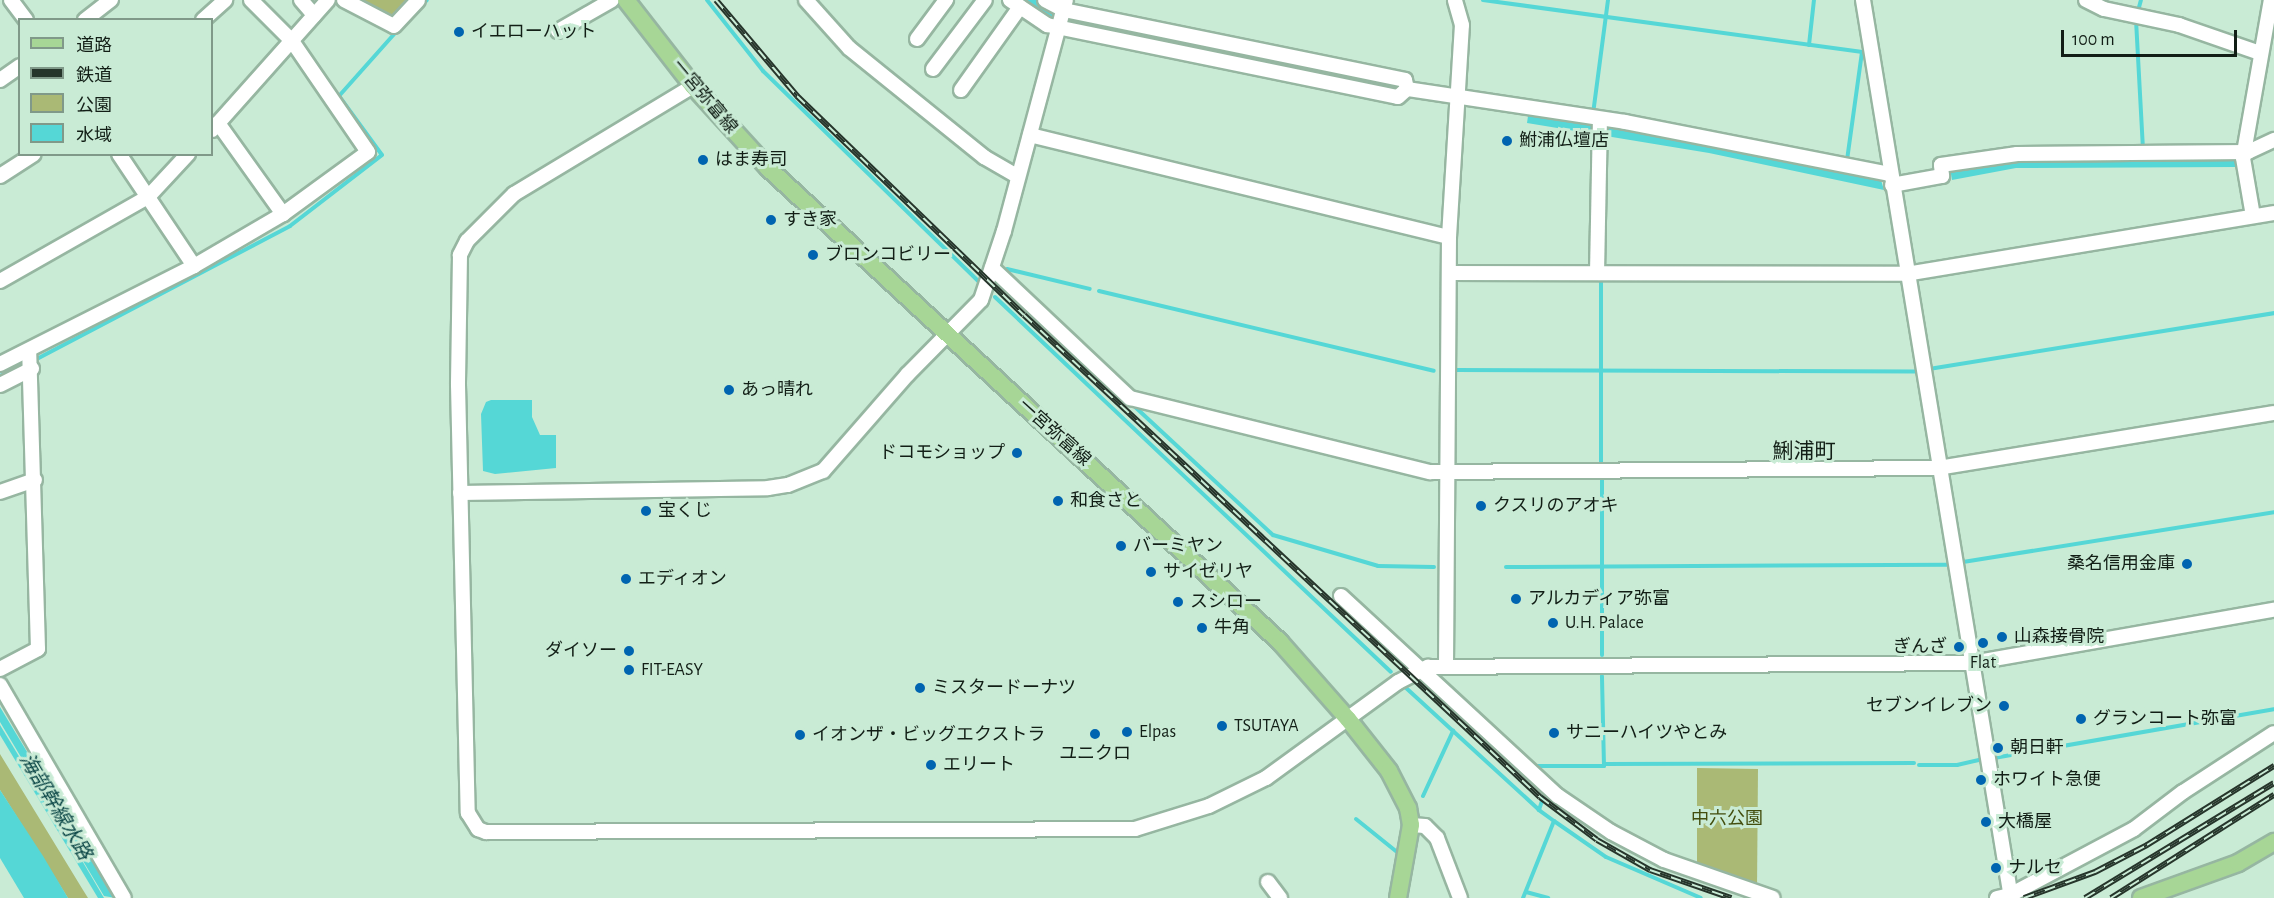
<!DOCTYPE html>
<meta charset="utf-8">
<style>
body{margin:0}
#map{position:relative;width:2274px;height:898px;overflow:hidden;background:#c9ebd5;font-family:"Alegreya Sans","Noto Sans JP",sans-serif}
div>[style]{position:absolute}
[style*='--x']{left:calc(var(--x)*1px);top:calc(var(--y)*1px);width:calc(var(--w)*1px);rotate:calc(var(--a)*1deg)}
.green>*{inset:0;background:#aab975}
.water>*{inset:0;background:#55d7d6}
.stream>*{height:4px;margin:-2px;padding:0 2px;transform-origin:2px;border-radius:2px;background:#55d7d6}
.roads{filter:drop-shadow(2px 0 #96b6a1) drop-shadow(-2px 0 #96b6a1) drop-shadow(0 2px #96b6a1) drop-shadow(0 -2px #96b6a1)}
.minor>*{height:14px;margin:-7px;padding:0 7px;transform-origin:7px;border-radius:7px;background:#fff}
.major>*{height:16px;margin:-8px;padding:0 8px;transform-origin:8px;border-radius:8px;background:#a7d696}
.rail>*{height:6px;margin-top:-3px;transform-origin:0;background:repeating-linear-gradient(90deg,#c9ebd5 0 11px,#26352b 0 22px);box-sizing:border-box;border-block:2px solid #26352b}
.dots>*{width:16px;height:16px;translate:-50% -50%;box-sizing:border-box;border:3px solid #c9ebd5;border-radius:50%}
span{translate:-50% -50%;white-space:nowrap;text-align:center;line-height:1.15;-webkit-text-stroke:6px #c9ebd5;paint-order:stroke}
.poi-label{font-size:18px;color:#121e16}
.left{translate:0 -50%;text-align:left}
.right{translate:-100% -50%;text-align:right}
.street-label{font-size:18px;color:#121e16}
.park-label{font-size:18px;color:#434e0e}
.water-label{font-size:20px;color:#0c4747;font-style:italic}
.quarter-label{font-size:21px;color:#121e16}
.legend{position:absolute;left:18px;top:18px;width:195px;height:138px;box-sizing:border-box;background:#c9ebd5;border:2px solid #809989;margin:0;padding:8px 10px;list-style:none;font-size:18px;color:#121e16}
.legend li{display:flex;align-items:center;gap:12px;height:30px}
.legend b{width:30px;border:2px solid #809989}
.scale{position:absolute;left:2061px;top:30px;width:176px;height:27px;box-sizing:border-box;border:3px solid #121e16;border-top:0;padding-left:8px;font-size:18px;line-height:21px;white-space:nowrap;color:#121e16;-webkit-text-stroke:4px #c9ebd5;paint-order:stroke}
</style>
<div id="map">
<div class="green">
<div style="clip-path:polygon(357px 0,410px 0,395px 16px,387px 18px)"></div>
<div style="clip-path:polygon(0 754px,83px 890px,88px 898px,68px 898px,0 790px)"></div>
<div style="clip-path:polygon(1697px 768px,1758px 769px,1757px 889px,1697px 868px)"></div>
</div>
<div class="water">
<div style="clip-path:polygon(1021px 0,1036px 0,1054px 12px,1397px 83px,1395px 92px,1052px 20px)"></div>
<div style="clip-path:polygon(1528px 116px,1667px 135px,1881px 180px,1884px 190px,1709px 153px,1527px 123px)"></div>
<div style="clip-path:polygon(2236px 157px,2236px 167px,2016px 168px,1952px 180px,1950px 168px,2017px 158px)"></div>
<div style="clip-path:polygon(491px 400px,532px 400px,532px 417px,540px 435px,556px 435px,556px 468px,495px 474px,483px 471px,481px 414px,486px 402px)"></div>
<div style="clip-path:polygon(0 707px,111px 891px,116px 898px,104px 896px,0 722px)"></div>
<div style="clip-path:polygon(0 725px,74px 847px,104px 898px,98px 898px,0 735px)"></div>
<div style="clip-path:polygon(0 790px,43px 856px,68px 898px,24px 898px,0 858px)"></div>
</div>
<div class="stream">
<div style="--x:707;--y:0;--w:90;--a:51.7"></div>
<div style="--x:763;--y:71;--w:301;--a:44.3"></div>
<div style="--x:1483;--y:0;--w:383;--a:7.8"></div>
<div style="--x:1862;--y:52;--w:109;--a:97.9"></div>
<div style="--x:421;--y:6;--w:8;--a:-45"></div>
<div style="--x:2138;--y:11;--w:11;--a:-75"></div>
<div style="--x:2136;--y:20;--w:130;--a:86.9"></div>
<div style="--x:1809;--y:45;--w:45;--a:-83.7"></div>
<div style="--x:1593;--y:114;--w:115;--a:-82.5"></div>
<div style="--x:1007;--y:269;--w:85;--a:13.5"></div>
<div style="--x:1099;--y:291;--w:344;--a:13.4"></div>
<div style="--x:995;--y:297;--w:545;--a:43.44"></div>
<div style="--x:33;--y:361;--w:290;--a:-27.7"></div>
<div style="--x:290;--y:226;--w:116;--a:-37.7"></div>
<div style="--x:382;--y:155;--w:73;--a:-126.1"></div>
<div style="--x:339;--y:96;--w:87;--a:-48.3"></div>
<div style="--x:1929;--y:369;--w:350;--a:-9.2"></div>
<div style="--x:1456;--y:370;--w:460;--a:0.2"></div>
<div style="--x:0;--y:376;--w:30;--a:-24"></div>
<div style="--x:1133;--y:405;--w:191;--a:42.9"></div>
<div style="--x:1273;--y:535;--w:109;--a:16.4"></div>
<div style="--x:1378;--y:566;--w:56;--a:1"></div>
<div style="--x:1601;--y:462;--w:183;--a:-90"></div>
<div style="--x:1963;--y:562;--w:315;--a:-9.1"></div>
<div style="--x:1506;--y:567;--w:441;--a:-0.3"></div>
<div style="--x:1602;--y:655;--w:179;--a:-90"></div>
<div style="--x:1405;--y:687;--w:182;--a:42.5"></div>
<div style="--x:1994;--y:758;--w:284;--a:-9.9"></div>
<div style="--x:1604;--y:764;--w:310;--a:-0.2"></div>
<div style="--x:1919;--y:765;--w:38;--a:0"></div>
<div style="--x:1957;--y:765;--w:27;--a:-13"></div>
<div style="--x:1534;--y:766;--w:70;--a:0"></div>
<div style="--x:1604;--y:766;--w:90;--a:-91.3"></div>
<div style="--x:1423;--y:796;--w:72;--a:-65.2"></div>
<div style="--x:1356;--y:819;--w:53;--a:38.8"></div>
<div style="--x:1554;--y:821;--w:63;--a:34.7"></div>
<div style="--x:1606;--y:857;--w:103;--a:23.3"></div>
<div style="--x:1526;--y:892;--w:23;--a:15"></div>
<div style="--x:1523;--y:898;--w:83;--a:-68.1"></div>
<div style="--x:1554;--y:821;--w:19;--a:-144"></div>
<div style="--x:1539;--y:810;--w:20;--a:-72"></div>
</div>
<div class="roads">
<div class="minor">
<div style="--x:11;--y:0;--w:25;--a:53"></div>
<div style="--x:301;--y:0;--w:20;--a:49"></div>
<div style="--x:344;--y:0;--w:56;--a:27.5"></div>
<div style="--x:394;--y:26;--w:35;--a:-47"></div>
<div style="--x:806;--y:0;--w:64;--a:48.1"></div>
<div style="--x:849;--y:48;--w:174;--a:38.9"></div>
<div style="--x:984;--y:157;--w:39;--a:30"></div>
<div style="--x:1010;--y:0;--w:45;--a:34"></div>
<div style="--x:1047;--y:25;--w:358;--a:11.6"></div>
<div style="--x:1398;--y:97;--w:12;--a:-42"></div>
<div style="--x:1045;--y:0;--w:21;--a:28"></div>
<div style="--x:1064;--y:10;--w:348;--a:11.6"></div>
<div style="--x:1405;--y:80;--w:9;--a:77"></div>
<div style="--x:1407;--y:89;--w:220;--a:8.6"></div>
<div style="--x:1625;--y:122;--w:270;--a:11.1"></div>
<div style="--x:1863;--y:0;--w:910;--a:80.64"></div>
<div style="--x:2086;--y:0;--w:20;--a:27"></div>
<div style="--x:2104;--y:9;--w:77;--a:12"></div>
<div style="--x:2179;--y:25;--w:86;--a:19.1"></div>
<div style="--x:85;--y:20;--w:33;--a:-38"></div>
<div style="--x:203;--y:20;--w:30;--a:-42"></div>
<div style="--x:558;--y:31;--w:62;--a:-29.9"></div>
<div style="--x:917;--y:39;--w:49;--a:-53.4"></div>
<div style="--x:933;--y:69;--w:86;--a:-53"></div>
<div style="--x:0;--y:80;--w:24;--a:-35"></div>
<div style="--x:693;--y:86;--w:209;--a:148.9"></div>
<div style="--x:514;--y:194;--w:66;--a:135"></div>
<div style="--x:467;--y:241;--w:16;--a:117"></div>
<div style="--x:460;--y:255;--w:130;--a:90.9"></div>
<div style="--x:458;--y:385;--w:428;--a:88.7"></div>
<div style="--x:468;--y:813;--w:19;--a:58"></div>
<div style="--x:478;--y:829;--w:9;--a:21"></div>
<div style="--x:486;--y:832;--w:649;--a:-0.26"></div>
<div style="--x:1135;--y:829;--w:77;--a:-17.3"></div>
<div style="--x:1209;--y:806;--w:64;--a:-26.2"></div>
<div style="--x:1266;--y:778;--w:163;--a:-36"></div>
<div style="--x:1398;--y:682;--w:34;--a:-27"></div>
<div style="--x:1428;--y:667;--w:544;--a:-0.42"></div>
<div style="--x:1972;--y:663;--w:307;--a:-10"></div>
<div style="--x:961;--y:90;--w:102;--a:-54.6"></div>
<div style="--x:218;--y:123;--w:112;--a:54.5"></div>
<div style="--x:212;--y:130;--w:174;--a:-48.3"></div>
<div style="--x:1030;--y:135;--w:431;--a:13.7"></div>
<div style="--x:119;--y:154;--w:135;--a:56.2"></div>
<div style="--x:0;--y:176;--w:40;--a:-32.9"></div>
<div style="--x:1892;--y:185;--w:51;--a:-10.2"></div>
<div style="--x:1942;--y:176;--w:11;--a:-95"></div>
<div style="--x:1941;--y:165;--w:77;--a:-8.2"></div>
<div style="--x:2017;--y:154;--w:231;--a:-0.5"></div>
<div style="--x:2248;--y:152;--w:29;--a:-25"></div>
<div style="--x:2253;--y:216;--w:59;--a:-99.8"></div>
<div style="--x:2243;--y:158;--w:160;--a:-80"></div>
<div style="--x:992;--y:268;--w:190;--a:43.3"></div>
<div style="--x:1130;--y:398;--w:309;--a:13.9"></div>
<div style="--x:1430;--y:472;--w:508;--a:-0.45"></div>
<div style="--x:1938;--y:468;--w:340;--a:-9.3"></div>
<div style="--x:1449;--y:273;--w:457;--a:0.1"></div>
<div style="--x:1906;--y:274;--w:373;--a:-9.4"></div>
<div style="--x:1597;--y:273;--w:152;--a:-88.9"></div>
<div style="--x:0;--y:281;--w:170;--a:-29.6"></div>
<div style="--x:148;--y:197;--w:59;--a:-47.1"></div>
<div style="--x:0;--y:364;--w:217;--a:-26.8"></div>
<div style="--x:194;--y:266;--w:103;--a:-30.3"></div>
<div style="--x:283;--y:214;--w:105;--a:-36.1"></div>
<div style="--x:368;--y:152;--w:135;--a:-124.4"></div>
<div style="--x:292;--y:41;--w:58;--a:-135"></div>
<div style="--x:0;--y:385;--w:36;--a:-27"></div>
<div style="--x:0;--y:492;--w:37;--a:-19"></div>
<div style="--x:460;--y:493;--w:308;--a:-0.9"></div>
<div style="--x:768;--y:488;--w:20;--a:-9"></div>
<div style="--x:788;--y:485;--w:38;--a:-22"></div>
<div style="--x:823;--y:471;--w:128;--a:-48.8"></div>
<div style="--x:907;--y:375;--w:105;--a:-45.4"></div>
<div style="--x:981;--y:300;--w:73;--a:-71.6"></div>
<div style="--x:1004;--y:231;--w:239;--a:-75"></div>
<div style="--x:1341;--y:596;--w:295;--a:42.7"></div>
<div style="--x:1558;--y:796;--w:64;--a:34.2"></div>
<div style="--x:1611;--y:832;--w:60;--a:27.8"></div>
<div style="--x:1664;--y:860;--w:115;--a:19.2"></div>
<div style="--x:1446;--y:666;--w:429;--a:-89.6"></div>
<div style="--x:1449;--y:237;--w:212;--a:-86.5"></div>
<div style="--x:1462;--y:25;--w:26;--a:-106"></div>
<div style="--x:0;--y:669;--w:43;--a:-27.8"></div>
<div style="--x:38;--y:649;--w:298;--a:-91.7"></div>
<div style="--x:0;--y:685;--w:246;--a:59.8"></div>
<div style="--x:1411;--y:825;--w:14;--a:4"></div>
<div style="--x:1425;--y:826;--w:17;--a:45"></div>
<div style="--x:1437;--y:838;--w:64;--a:69"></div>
<div style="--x:1268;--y:882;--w:20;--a:53"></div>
<div style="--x:1997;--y:898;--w:13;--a:-13"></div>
<div style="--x:2010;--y:895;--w:140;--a:-28"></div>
<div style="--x:2134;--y:829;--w:61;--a:-37.1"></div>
<div style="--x:2183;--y:792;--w:108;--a:-33"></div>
</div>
<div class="major">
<div style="--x:626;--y:0;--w:109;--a:52.1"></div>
<div style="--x:693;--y:86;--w:111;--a:47.6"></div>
<div style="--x:768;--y:168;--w:698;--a:42.79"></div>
<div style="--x:1280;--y:642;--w:103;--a:48.6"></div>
<div style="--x:1348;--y:719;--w:66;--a:51.7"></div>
<div style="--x:1389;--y:771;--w:42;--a:62.8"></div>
<div style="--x:1408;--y:808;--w:17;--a:80"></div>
<div style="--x:1411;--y:825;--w:74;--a:100.1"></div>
<div style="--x:2141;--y:898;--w:103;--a:-19.8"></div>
<div style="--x:2238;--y:863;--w:42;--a:-30.3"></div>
</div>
</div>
<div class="rail">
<div style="--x:716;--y:0;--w:126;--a:49.8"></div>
<div style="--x:797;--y:96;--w:315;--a:44"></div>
<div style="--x:1024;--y:315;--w:706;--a:43.05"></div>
<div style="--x:1540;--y:797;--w:71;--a:37"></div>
<div style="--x:1597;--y:840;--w:61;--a:29.5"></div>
<div style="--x:1650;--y:870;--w:86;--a:19.1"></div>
<div style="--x:2024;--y:898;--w:76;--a:-20.1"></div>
<div style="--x:2095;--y:872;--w:59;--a:-27.4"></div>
<div style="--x:2147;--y:845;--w:150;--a:-31.9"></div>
<div style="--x:2085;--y:898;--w:221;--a:-31.3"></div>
<div style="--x:2111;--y:898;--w:193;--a:-32.3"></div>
</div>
<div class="dots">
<div style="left:459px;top:32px;background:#0064b0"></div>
<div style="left:1507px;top:141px;background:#0064b0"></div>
<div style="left:703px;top:160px;background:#0064b0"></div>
<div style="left:771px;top:220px;background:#0064b0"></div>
<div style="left:813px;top:255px;background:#0064b0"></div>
<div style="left:729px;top:390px;background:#0064b0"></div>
<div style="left:1017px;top:453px;background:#0064b0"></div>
<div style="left:1058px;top:501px;background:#0064b0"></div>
<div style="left:1481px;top:506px;background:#0064b0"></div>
<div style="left:646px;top:511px;background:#0064b0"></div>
<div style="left:1121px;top:546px;background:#0064b0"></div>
<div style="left:2187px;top:564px;background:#0064b0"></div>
<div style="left:1151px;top:572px;background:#0064b0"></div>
<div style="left:626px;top:579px;background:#0064b0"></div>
<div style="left:1516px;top:599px;background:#0064b0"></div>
<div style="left:1178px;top:602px;background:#0064b0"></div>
<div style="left:1553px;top:623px;background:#0064b0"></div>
<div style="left:1202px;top:628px;background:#0064b0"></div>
<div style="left:2002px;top:637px;background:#0064b0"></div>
<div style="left:1983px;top:643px;background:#0064b0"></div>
<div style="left:1959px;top:647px;background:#0064b0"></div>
<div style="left:629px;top:651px;background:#0064b0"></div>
<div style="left:629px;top:670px;background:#0064b0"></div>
<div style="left:920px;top:688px;background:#0064b0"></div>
<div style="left:2004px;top:706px;background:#0064b0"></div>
<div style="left:2081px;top:719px;background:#0064b0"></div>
<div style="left:1222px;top:726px;background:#0064b0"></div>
<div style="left:1127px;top:732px;background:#0064b0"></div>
<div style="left:1554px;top:733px;background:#0064b0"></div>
<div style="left:1095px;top:734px;background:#0064b0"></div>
<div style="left:800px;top:735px;background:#0064b0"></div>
<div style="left:1998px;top:748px;background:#0064b0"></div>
<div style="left:931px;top:765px;background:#0064b0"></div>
<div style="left:1981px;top:780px;background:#0064b0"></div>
<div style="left:1986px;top:822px;background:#0064b0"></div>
<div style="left:1996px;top:868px;background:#0064b0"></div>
</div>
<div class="poi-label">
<span class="left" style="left:471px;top:32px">イエローハット</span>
<span class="left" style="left:1519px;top:141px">鮒浦仏壇店</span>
<span class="left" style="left:715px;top:160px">はま寿司</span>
<span class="left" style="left:783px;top:220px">すき家</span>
<span class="left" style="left:825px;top:255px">ブロンコビリー</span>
<span class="left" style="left:741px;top:390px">あっ晴れ</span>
<span class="right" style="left:1005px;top:453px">ドコモショップ</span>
<span class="left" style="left:1070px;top:501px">和食さと</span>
<span class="left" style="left:1493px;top:506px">クスリのアオキ</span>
<span class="left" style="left:658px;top:511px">宝くじ</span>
<span class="left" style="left:1133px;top:546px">バーミヤン</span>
<span class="right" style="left:2175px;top:564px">桑名信用金庫</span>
<span class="left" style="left:1163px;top:572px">サイゼリヤ</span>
<span class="left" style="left:638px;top:579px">エディオン</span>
<span class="left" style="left:1528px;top:599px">アルカディア弥富</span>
<span class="left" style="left:1190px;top:602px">スシロー</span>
<span class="left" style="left:1565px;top:623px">U.H. Palace</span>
<span class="left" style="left:1214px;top:628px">牛角</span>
<span class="left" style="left:2014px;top:637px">山森接骨院</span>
<span class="right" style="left:1947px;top:647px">ぎんざ</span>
<span class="right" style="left:617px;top:651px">ダイソー</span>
<span style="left:1983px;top:663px">Flat</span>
<span class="left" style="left:641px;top:670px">FIT-EASY</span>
<span class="left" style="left:932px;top:688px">ミスタードーナツ</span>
<span class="right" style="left:1992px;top:706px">セブンイレブン</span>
<span class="left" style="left:2093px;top:719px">グランコート弥富</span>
<span class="left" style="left:1234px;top:726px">TSUTAYA</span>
<span class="left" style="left:1139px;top:732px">Elpas</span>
<span class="left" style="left:1566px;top:733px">サニーハイツやとみ</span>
<span class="left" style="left:812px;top:735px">イオンザ・ビッグエクストラ</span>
<span class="left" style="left:2010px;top:748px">朝日軒</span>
<span style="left:1095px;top:754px">ユニクロ</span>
<span class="left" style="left:943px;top:765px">エリート</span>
<span class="left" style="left:1993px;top:780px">ホワイト急便</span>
<span class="left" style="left:1998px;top:822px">大橋屋</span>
<span class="left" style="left:2008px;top:868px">ナルセ</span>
</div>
<div class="street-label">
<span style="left:704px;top:97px;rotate:50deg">一宮弥富線</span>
<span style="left:1054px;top:433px;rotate:42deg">一宮弥富線</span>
</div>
<div class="park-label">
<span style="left:1727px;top:819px">中六公園</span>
</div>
<div class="water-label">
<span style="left:55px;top:807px;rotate:59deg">海部幹線水路</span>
</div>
<div class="quarter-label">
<span style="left:1804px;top:452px">鯏浦町</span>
</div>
<ul class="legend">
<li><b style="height:8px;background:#a7d696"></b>道路</li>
<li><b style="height:8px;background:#26352b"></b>鉄道</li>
<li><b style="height:16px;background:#aab975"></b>公園</li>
<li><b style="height:16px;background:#55d7d6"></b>水域</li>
</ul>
<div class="scale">100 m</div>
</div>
